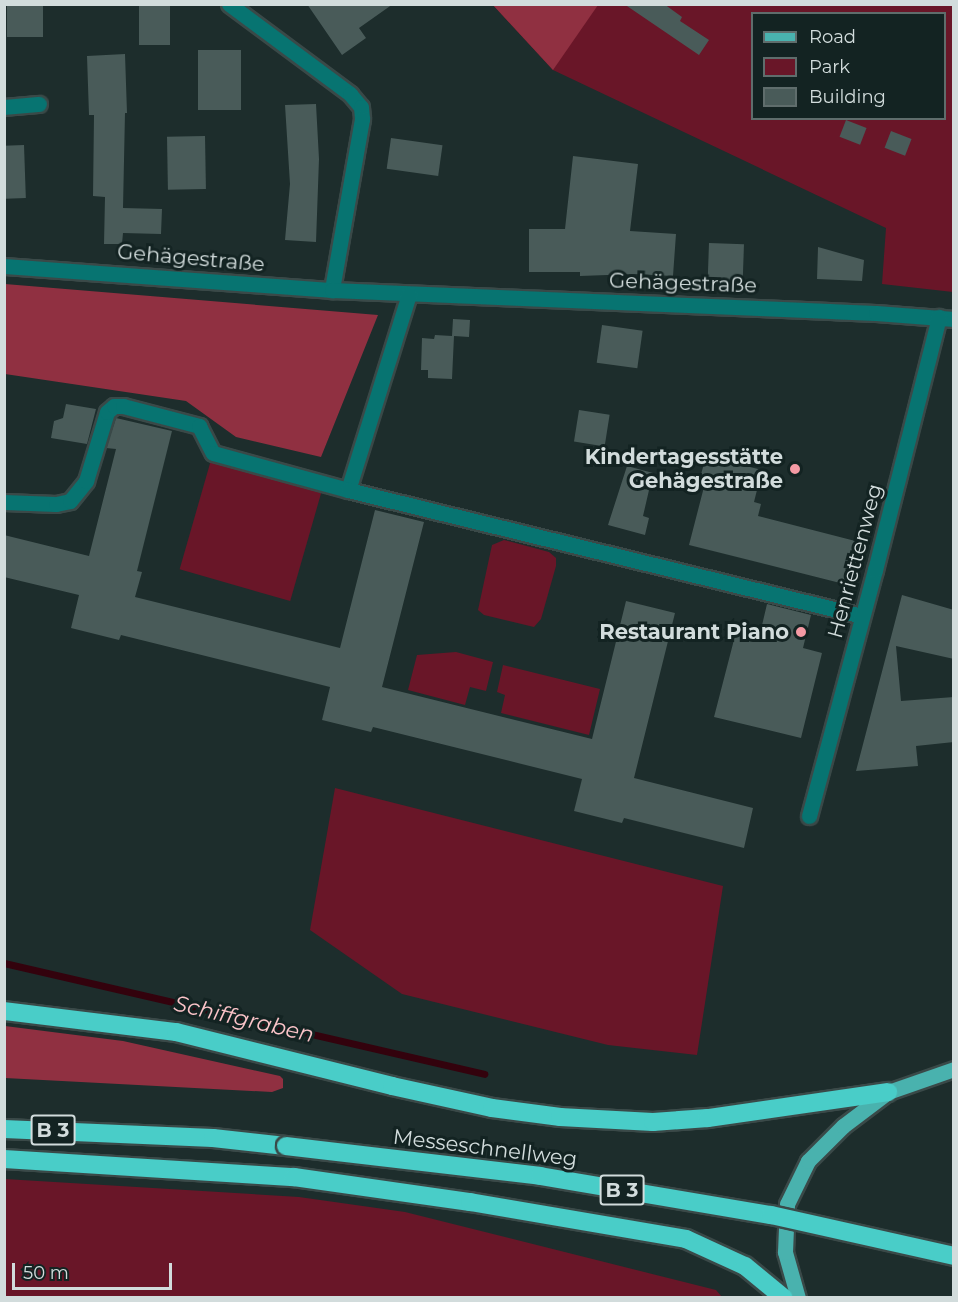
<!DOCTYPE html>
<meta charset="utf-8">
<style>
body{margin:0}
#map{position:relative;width:958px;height:1302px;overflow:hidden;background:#1d2d2c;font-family:Montserrat,sans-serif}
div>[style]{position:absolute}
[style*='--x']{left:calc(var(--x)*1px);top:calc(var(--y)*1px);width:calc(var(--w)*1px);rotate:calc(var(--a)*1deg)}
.green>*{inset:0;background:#691628;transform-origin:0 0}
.forest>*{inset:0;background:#903041}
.stream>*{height:7px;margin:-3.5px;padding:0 3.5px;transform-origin:3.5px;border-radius:3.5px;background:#33020d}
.building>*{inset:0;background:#495b59;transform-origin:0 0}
.roads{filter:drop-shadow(2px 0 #3a4948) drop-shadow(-2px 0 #3a4948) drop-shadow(0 2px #3a4948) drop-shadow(0 -2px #3a4948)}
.minor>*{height:15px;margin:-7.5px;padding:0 7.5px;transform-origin:7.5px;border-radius:7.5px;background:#077471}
.major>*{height:15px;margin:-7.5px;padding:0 7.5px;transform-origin:7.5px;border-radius:7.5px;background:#49b2ae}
.highway>*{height:18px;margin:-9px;padding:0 9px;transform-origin:9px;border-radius:9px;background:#49cdc8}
.bridges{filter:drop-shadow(2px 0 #3a4948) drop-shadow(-2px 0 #3a4948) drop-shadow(0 2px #3a4948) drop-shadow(0 -2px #3a4948)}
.highway-bridge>*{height:18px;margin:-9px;padding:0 9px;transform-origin:9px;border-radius:9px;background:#49cdc8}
.dots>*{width:16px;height:16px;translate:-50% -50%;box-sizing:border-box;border:3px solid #132322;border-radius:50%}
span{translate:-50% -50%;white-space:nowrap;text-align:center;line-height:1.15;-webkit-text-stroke:6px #132322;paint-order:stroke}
.shield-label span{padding:2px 4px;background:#132322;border:2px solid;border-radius:4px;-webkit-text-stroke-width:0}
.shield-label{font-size:20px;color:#d2dcdc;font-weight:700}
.street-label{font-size:21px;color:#d2dcdc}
.poi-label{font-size:21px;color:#d2dcdc;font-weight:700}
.right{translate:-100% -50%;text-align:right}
.water-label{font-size:22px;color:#fcc4c9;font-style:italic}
.frame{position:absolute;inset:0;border:6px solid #d2dcdc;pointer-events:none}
.legend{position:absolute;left:751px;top:12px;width:195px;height:108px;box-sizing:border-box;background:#132322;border:2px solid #5f6d6c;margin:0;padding:8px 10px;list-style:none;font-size:18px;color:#d2dcdc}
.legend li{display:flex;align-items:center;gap:12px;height:30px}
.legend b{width:30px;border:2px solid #5f6d6c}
.scale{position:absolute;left:12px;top:1263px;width:160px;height:27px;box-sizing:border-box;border:3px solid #d2dcdc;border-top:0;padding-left:8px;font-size:18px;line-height:21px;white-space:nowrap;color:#d2dcdc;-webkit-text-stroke:4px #132322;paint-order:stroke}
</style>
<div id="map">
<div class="green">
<div style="clip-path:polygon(evenodd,493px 5px,953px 5px,953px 292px,882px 284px,886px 228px,553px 70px,493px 5px,752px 14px,944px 14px,944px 118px,752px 118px,752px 14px)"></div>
<div style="left:213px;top:453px;width:115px;height:121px;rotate:16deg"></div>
<div style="clip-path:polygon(504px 540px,549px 552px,556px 558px,556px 566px,541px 619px,534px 627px,484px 615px,478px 610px,492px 545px)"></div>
<div style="clip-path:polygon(456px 652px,493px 662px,486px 691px,470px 687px,465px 705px,408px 690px,417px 655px)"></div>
<div style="clip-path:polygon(503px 665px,600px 689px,589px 735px,501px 713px,505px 695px,497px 692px)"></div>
<div style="clip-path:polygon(335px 788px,723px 886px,697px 1055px,608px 1045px,402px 994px,310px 930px)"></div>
<div style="clip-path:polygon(5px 1179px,299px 1197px,405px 1212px,716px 1290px,722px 1297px,5px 1297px)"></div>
</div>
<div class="forest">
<div style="clip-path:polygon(493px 5px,598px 5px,553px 70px)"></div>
<div style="clip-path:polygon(4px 284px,5px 284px,378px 315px,321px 457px,236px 437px,186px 401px,5px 374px)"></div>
<div style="clip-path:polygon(5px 1026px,123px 1041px,280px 1076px,283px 1079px,283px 1088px,272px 1092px,5px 1078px)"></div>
</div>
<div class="stream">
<div style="--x:4;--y:963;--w:493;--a:13"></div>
</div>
<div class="building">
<div style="left:7px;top:4px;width:36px;height:33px"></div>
<div style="left:139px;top:4px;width:31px;height:41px"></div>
<div style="clip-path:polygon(307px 4px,393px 4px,359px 28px,366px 38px,342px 55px)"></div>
<div style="clip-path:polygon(624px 4px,664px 4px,682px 17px,680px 21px,709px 40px,699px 55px)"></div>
<div style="left:198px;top:50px;width:43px;height:60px"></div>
<div style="clip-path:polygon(125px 54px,127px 113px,125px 113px,123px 208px,162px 209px,161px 234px,123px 233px,122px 244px,104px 244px,105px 197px,93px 196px,94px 115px,89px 115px,87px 56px)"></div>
<div style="clip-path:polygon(316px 104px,319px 159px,316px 242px,285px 240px,290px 184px,285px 105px)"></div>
<div style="left:846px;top:120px;width:22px;height:18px;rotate:21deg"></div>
<div style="left:891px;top:131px;width:22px;height:18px;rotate:21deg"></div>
<div style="left:205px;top:136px;width:53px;height:38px;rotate:89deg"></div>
<div style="left:391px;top:138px;width:52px;height:31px;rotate:8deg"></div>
<div style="left:24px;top:145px;width:53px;height:20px;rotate:88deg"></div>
<div style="clip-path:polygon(573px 156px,638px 164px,630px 231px,676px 234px,673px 276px,634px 274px,580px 276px,580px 272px,529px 272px,529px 229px,565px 229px)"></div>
<div style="left:709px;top:243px;width:35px;height:38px;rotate:2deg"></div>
<div style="clip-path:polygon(818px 247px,864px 260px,862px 281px,817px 279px)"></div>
<div style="clip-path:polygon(453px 319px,470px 320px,469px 337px,454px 336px,452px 379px,428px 378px,428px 370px,421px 370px,422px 338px,434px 339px,435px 335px,452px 336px)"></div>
<div style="left:602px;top:325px;width:41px;height:38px;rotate:8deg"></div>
<div style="clip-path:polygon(66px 404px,96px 409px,87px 444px,51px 438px,54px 421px,63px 418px)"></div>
<div style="left:579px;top:410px;width:31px;height:32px;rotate:9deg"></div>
<div style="clip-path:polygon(116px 418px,172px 431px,137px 571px,142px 572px,135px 597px,340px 648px,375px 510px,424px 522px,382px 687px,592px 739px,626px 601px,675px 613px,634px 778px,753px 808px,744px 848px,624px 818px,622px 823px,574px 811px,582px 779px,373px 727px,371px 732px,322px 720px,330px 687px,121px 635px,119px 640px,71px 628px,79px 595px,4px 577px,4px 535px,89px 556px,116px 449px,106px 448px)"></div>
<div style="clip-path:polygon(706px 456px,762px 470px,754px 502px,761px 504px,758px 516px,867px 544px,856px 587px,689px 545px,705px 483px,699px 482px)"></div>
<div style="clip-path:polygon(627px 466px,653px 473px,643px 516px,649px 518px,645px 535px,608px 525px)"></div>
<div style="clip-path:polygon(902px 595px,954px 610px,954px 659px,896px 646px,901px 701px,954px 697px,954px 742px,916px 746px,918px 766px,856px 771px)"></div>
<div style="clip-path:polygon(767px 604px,811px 615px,803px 648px,822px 653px,801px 738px,714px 717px,736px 632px,759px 638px)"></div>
</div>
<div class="roads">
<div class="minor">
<div style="--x:229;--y:4;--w:151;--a:36.6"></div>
<div style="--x:350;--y:94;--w:17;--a:50"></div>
<div style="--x:361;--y:107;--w:12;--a:85"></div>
<div style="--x:362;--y:119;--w:174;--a:100"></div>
<div style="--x:4;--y:107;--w:35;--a:-5"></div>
<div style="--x:4;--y:266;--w:329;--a:4.2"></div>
<div style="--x:332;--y:290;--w:544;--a:2.42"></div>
<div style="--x:876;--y:313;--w:78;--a:4.4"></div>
<div style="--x:348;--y:490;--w:205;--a:-72.7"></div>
<div style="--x:4;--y:502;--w:52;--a:2.2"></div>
<div style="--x:56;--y:504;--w:14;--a:-12"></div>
<div style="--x:70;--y:501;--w:26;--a:-51"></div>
<div style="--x:86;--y:481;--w:72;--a:-73.1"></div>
<div style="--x:107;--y:412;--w:9;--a:-41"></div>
<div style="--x:114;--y:406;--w:9;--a:0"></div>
<div style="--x:123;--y:406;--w:79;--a:14.7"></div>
<div style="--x:199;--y:426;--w:30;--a:63"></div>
<div style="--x:213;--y:453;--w:140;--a:15.3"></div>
<div style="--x:348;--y:490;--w:529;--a:13.77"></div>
<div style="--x:809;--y:816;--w:255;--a:-75"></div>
<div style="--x:875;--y:570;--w:261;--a:-75.8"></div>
</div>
<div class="major">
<div style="--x:798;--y:1298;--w:48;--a:-105.8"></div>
<div style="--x:785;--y:1252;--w:48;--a:-87.6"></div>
<div style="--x:787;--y:1204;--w:48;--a:-64"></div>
<div style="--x:808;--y:1161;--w:49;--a:-45"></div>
<div style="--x:843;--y:1126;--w:56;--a:-37.1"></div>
<div style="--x:888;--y:1092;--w:70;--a:-19.2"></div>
</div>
<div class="highway">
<div style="--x:4;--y:1011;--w:173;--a:7"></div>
<div style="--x:176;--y:1032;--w:223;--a:14"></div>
<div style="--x:392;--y:1086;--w:102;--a:12.4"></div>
<div style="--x:492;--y:1108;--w:69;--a:7.5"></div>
<div style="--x:560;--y:1117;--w:93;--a:3.1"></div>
<div style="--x:653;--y:1122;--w:55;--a:-4.2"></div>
<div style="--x:708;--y:1118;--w:182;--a:-8.2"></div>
<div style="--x:4;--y:1129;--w:209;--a:2.5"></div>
<div style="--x:213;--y:1138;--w:73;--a:6.3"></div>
<div style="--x:4;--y:1159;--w:291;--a:3.6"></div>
<div style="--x:294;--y:1177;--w:178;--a:8.1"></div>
<div style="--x:470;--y:1202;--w:219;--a:9.7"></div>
<div style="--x:686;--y:1239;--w:65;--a:24.6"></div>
<div style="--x:745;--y:1266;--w:50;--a:39.4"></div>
</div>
</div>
<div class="bridges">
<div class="highway-bridge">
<div style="--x:286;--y:1146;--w:256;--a:6.7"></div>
<div style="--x:540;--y:1176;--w:234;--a:9.6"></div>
<div style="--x:771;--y:1215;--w:188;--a:12.6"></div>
</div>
</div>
<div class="dots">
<div style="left:795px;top:469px;background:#f49aa4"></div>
<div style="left:801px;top:632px;background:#f49aa4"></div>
</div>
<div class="shield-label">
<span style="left:53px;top:1130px">B 3</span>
<span style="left:622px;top:1190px">B 3</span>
</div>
<div class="street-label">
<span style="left:191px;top:258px;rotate:5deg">Gehägestraße</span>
<span style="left:683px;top:283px;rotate:2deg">Gehägestraße</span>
<span style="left:855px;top:561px;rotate:-75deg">Henriettenweg</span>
<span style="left:485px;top:1148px;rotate:7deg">Messeschnellweg</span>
</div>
<div class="poi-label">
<span class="right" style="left:783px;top:469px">Kindertagesstätte<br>Gehägestraße</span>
<span class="right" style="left:789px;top:632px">Restaurant Piano</span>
</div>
<div class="water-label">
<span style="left:244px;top:1019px;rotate:13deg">Schiffgraben</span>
</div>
<div class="frame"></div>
<ul class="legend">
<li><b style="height:8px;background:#49b2ae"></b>Road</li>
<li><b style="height:16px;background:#691628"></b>Park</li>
<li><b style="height:16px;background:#495b59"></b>Building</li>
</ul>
<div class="scale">50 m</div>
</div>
